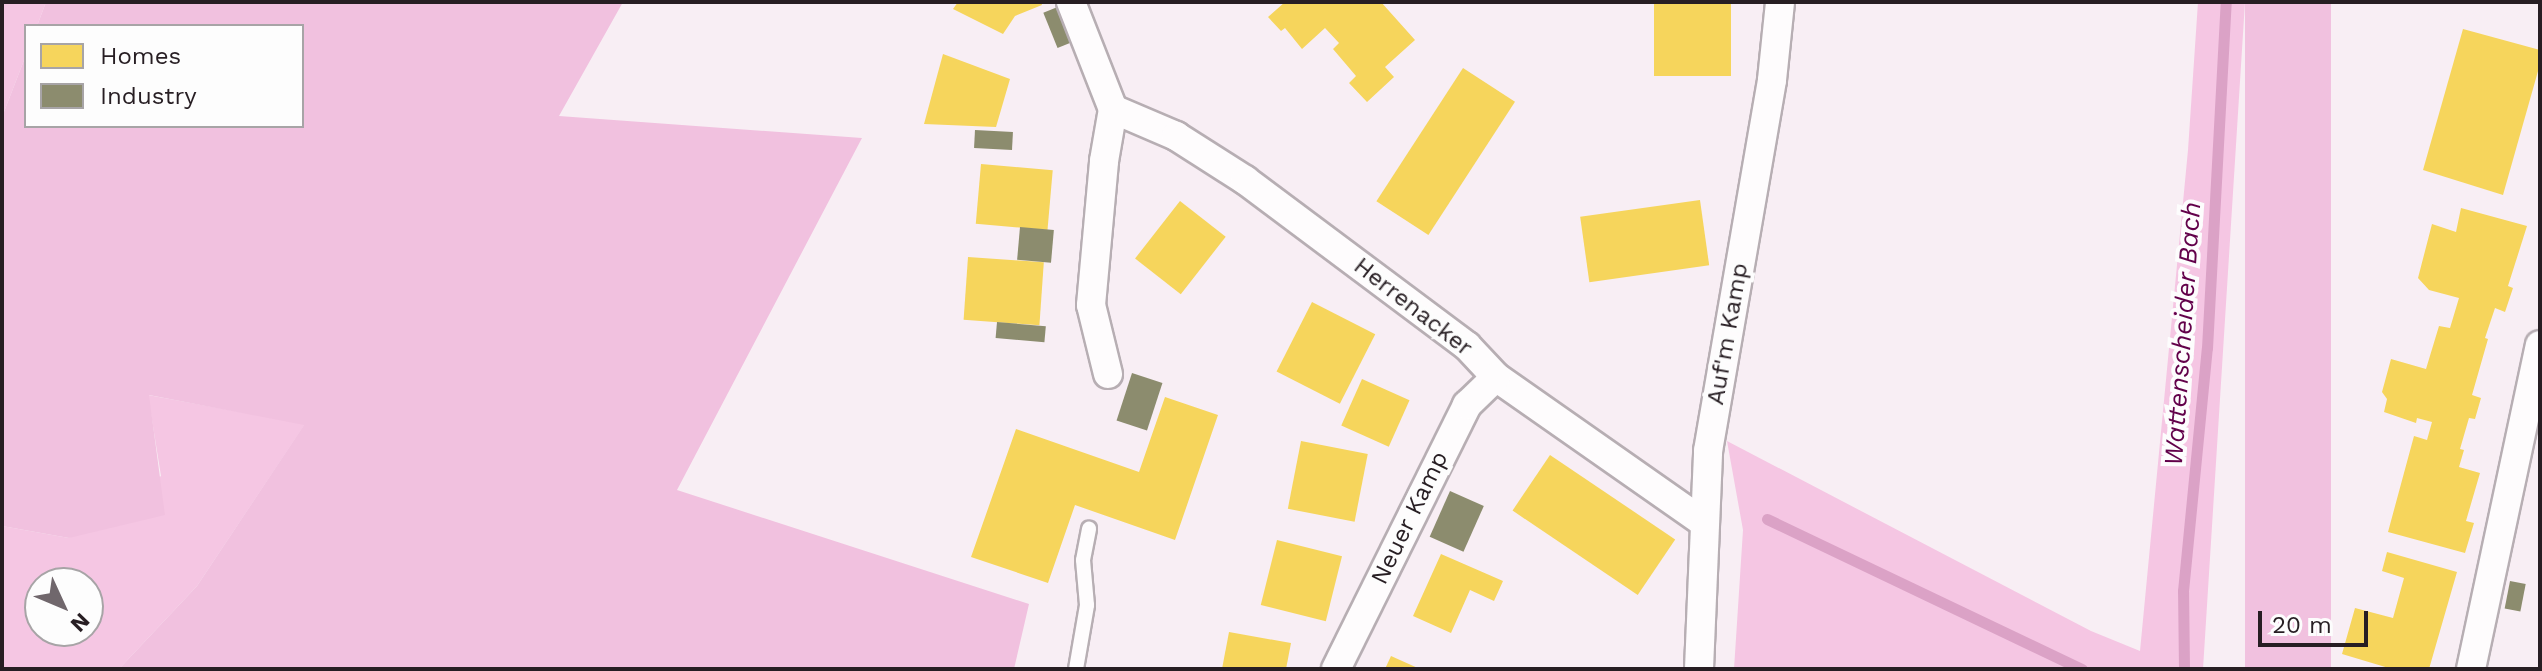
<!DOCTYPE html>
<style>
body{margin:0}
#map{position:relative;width:2542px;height:671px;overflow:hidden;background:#f8eef4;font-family:"Work Sans",sans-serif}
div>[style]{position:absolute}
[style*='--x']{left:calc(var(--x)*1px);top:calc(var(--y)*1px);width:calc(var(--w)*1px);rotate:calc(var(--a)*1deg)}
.green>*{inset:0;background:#f5c6e3}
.forest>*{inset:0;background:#f1c1df;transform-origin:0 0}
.homes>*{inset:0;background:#f6d55c;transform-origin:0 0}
.industry>*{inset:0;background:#8c8c6e;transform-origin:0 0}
.stream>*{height:11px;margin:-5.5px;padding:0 5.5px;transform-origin:5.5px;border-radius:5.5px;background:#dba2c6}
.roads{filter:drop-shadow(2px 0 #b7aeb3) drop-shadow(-2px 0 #b7aeb3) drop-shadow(0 2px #b7aeb3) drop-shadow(0 -2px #b7aeb3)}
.lane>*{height:14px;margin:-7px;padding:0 7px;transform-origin:7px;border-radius:7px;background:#fefcfd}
.street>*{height:28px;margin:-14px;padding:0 14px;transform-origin:14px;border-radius:14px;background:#fefcfd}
span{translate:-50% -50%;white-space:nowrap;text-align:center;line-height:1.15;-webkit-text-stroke:8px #fdfdfd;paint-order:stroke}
.street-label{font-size:24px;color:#271e23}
.water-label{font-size:26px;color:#62014a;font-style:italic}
.frame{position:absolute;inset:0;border:4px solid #271e23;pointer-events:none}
.legend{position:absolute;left:24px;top:24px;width:280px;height:104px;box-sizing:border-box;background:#fdfdfd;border:2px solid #a7a4a6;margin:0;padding:10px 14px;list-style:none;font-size:24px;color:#271e23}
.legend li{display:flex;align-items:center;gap:16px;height:40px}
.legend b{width:40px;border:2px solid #a7a4a6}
.north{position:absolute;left:24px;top:567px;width:80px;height:80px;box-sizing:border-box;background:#fdfdfd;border:2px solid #a7a4a6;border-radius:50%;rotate:134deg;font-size:22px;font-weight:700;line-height:32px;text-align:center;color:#271e23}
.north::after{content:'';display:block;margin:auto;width:28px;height:36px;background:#70676c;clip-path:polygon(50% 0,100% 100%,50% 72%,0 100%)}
.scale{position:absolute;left:2258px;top:611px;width:110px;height:36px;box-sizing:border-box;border:4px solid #271e23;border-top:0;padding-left:10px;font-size:24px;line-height:28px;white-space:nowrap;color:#271e23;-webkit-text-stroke:6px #fdfdfd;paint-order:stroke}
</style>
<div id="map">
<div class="green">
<div style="clip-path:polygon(2px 2px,46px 2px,37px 26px,26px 26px,26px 55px,2px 117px)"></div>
<div style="clip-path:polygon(2198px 2px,2245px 2px,2203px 669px,1734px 669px,1743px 530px,1727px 441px,2091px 631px,2140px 651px,2188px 150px)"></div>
<div style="clip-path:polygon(evenodd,148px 395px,305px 424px,197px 586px,119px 669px,2px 669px,2px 526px,69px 538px,161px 476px,148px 395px,40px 583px,88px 583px,88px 631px,40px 631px,40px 583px)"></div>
</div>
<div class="forest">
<div style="clip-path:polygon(46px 2px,623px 2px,559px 116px,862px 138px,677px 490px,1029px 604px,1014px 669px,119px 669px,197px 586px,304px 425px,149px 395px,165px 515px,69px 538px,2px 526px,2px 117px,26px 55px,26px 126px,302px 126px,302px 26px,37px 26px)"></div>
<div style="left:2245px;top:2px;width:86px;height:668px"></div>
</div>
<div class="homes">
<div style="clip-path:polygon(958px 2px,1041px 2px,1042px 5px,1015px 16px,1003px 34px,953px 9px)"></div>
<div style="clip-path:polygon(1285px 2px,1381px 2px,1415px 40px,1385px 67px,1394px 77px,1367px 102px,1349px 83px,1356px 76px,1333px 49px,1339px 43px,1325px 28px,1302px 49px,1285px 28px,1281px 31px,1268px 17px)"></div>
<div style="left:1654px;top:2px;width:77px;height:74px"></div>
<div style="clip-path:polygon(2463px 29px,2540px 50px,2540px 64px,2503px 195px,2423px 170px)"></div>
<div style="clip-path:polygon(943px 54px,1010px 79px,996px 127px,924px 124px)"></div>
<div style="left:1463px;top:68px;width:62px;height:159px;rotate:33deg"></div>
<div style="left:981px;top:164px;width:72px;height:60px;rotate:5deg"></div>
<div style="left:1700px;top:200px;width:66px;height:121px;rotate:82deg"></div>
<div style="left:1180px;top:201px;width:58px;height:73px;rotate:38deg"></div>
<div style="clip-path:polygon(2461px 208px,2527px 226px,2508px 286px,2513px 288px,2505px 312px,2495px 308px,2485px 338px,2488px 339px,2472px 395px,2481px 398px,2475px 419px,2469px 418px,2460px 449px,2464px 450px,2459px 467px,2480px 473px,2466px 521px,2474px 523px,2465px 553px,2388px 532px,2414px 436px,2427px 440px,2432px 422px,2417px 418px,2416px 423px,2384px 412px,2387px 399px,2382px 392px,2391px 359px,2426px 369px,2439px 326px,2450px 328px,2459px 298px,2429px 290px,2418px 278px,2432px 224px,2456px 232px)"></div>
<div style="left:968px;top:257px;width:76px;height:63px;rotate:4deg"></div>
<div style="left:1312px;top:302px;width:71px;height:78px;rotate:27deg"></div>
<div style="left:1362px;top:379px;width:52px;height:51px;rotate:24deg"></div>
<div style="clip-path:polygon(1165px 397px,1218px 415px,1175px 540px,1075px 505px,1048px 583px,971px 557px,1016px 429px,1139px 472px)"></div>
<div style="left:1301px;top:441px;width:68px;height:69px;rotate:11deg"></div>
<div style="left:1550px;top:455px;width:151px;height:67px;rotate:34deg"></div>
<div style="left:1277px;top:540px;width:67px;height:67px;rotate:14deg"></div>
<div style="clip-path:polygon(2387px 552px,2457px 572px,2429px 669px,2392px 669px,2342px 654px,2355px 608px,2393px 618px,2404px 578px,2382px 571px)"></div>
<div style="clip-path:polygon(1441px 554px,1503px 581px,1494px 601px,1470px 590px,1451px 633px,1413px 616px)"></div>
<div style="clip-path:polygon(1229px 632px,1291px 643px,1286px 669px,1222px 669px)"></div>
<div style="clip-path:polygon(1391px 656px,1420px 669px,1385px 669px)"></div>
</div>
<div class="industry">
<div style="left:1060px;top:6px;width:38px;height:18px;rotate:68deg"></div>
<div style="left:975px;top:130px;width:38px;height:18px;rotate:3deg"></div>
<div style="left:1020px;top:227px;width:34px;height:33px;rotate:5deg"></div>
<div style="left:997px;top:322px;width:49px;height:16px;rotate:5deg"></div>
<div style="left:1132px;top:373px;width:32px;height:50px;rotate:18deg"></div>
<div style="left:1450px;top:491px;width:37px;height:50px;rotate:24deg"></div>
<div style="left:2510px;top:581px;width:16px;height:28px;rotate:11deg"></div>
</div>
<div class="stream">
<div style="--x:1767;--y:519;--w:349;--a:25.5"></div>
<div style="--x:2184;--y:669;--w:78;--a:-90.7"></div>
<div style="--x:2183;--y:591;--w:244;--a:-84.4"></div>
<div style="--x:2207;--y:348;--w:347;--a:-86.9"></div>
</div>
<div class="roads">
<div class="lane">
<div style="--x:1076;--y:669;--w:65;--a:-80.2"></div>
<div style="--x:1087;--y:605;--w:45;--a:-95.1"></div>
<div style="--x:1083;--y:560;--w:32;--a:-79"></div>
</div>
<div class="street">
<div style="--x:1071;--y:2;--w:115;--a:68.6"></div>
<div style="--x:1113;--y:109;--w:69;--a:23.2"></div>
<div style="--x:1176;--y:136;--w:82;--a:32.5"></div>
<div style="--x:1245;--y:180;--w:277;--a:36.8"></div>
<div style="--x:1467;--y:346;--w:42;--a:46.9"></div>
<div style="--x:1496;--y:377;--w:253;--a:35"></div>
<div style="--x:1108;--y:374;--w:71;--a:-103.8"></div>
<div style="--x:1091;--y:305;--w:145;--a:-84.8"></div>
<div style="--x:1104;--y:161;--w:53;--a:-80.2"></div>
<div style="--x:1336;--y:669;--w:295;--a:-63.6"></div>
<div style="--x:1467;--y:405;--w:40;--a:-44"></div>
<div style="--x:1699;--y:669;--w:218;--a:-87.6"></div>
<div style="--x:1708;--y:451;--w:376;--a:-80.2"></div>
<div style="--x:1772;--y:80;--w:78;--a:-84.1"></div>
<div style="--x:2471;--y:669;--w:331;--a:-78"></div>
</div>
</div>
<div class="street-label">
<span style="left:1413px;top:307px;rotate:38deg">Herrenacker</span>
<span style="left:1728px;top:334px;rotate:-80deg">Auf'm Kamp</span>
<span style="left:1410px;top:518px;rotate:-64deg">Neuer Kamp</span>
</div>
<div class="water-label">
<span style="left:2183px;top:334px;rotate:-86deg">Wattenscheider Bach</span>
</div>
<div class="frame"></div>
<ul class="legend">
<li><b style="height:22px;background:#f6d55c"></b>Homes</li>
<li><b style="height:22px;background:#8c8c6e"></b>Industry</li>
</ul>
<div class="north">N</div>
<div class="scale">20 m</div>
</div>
